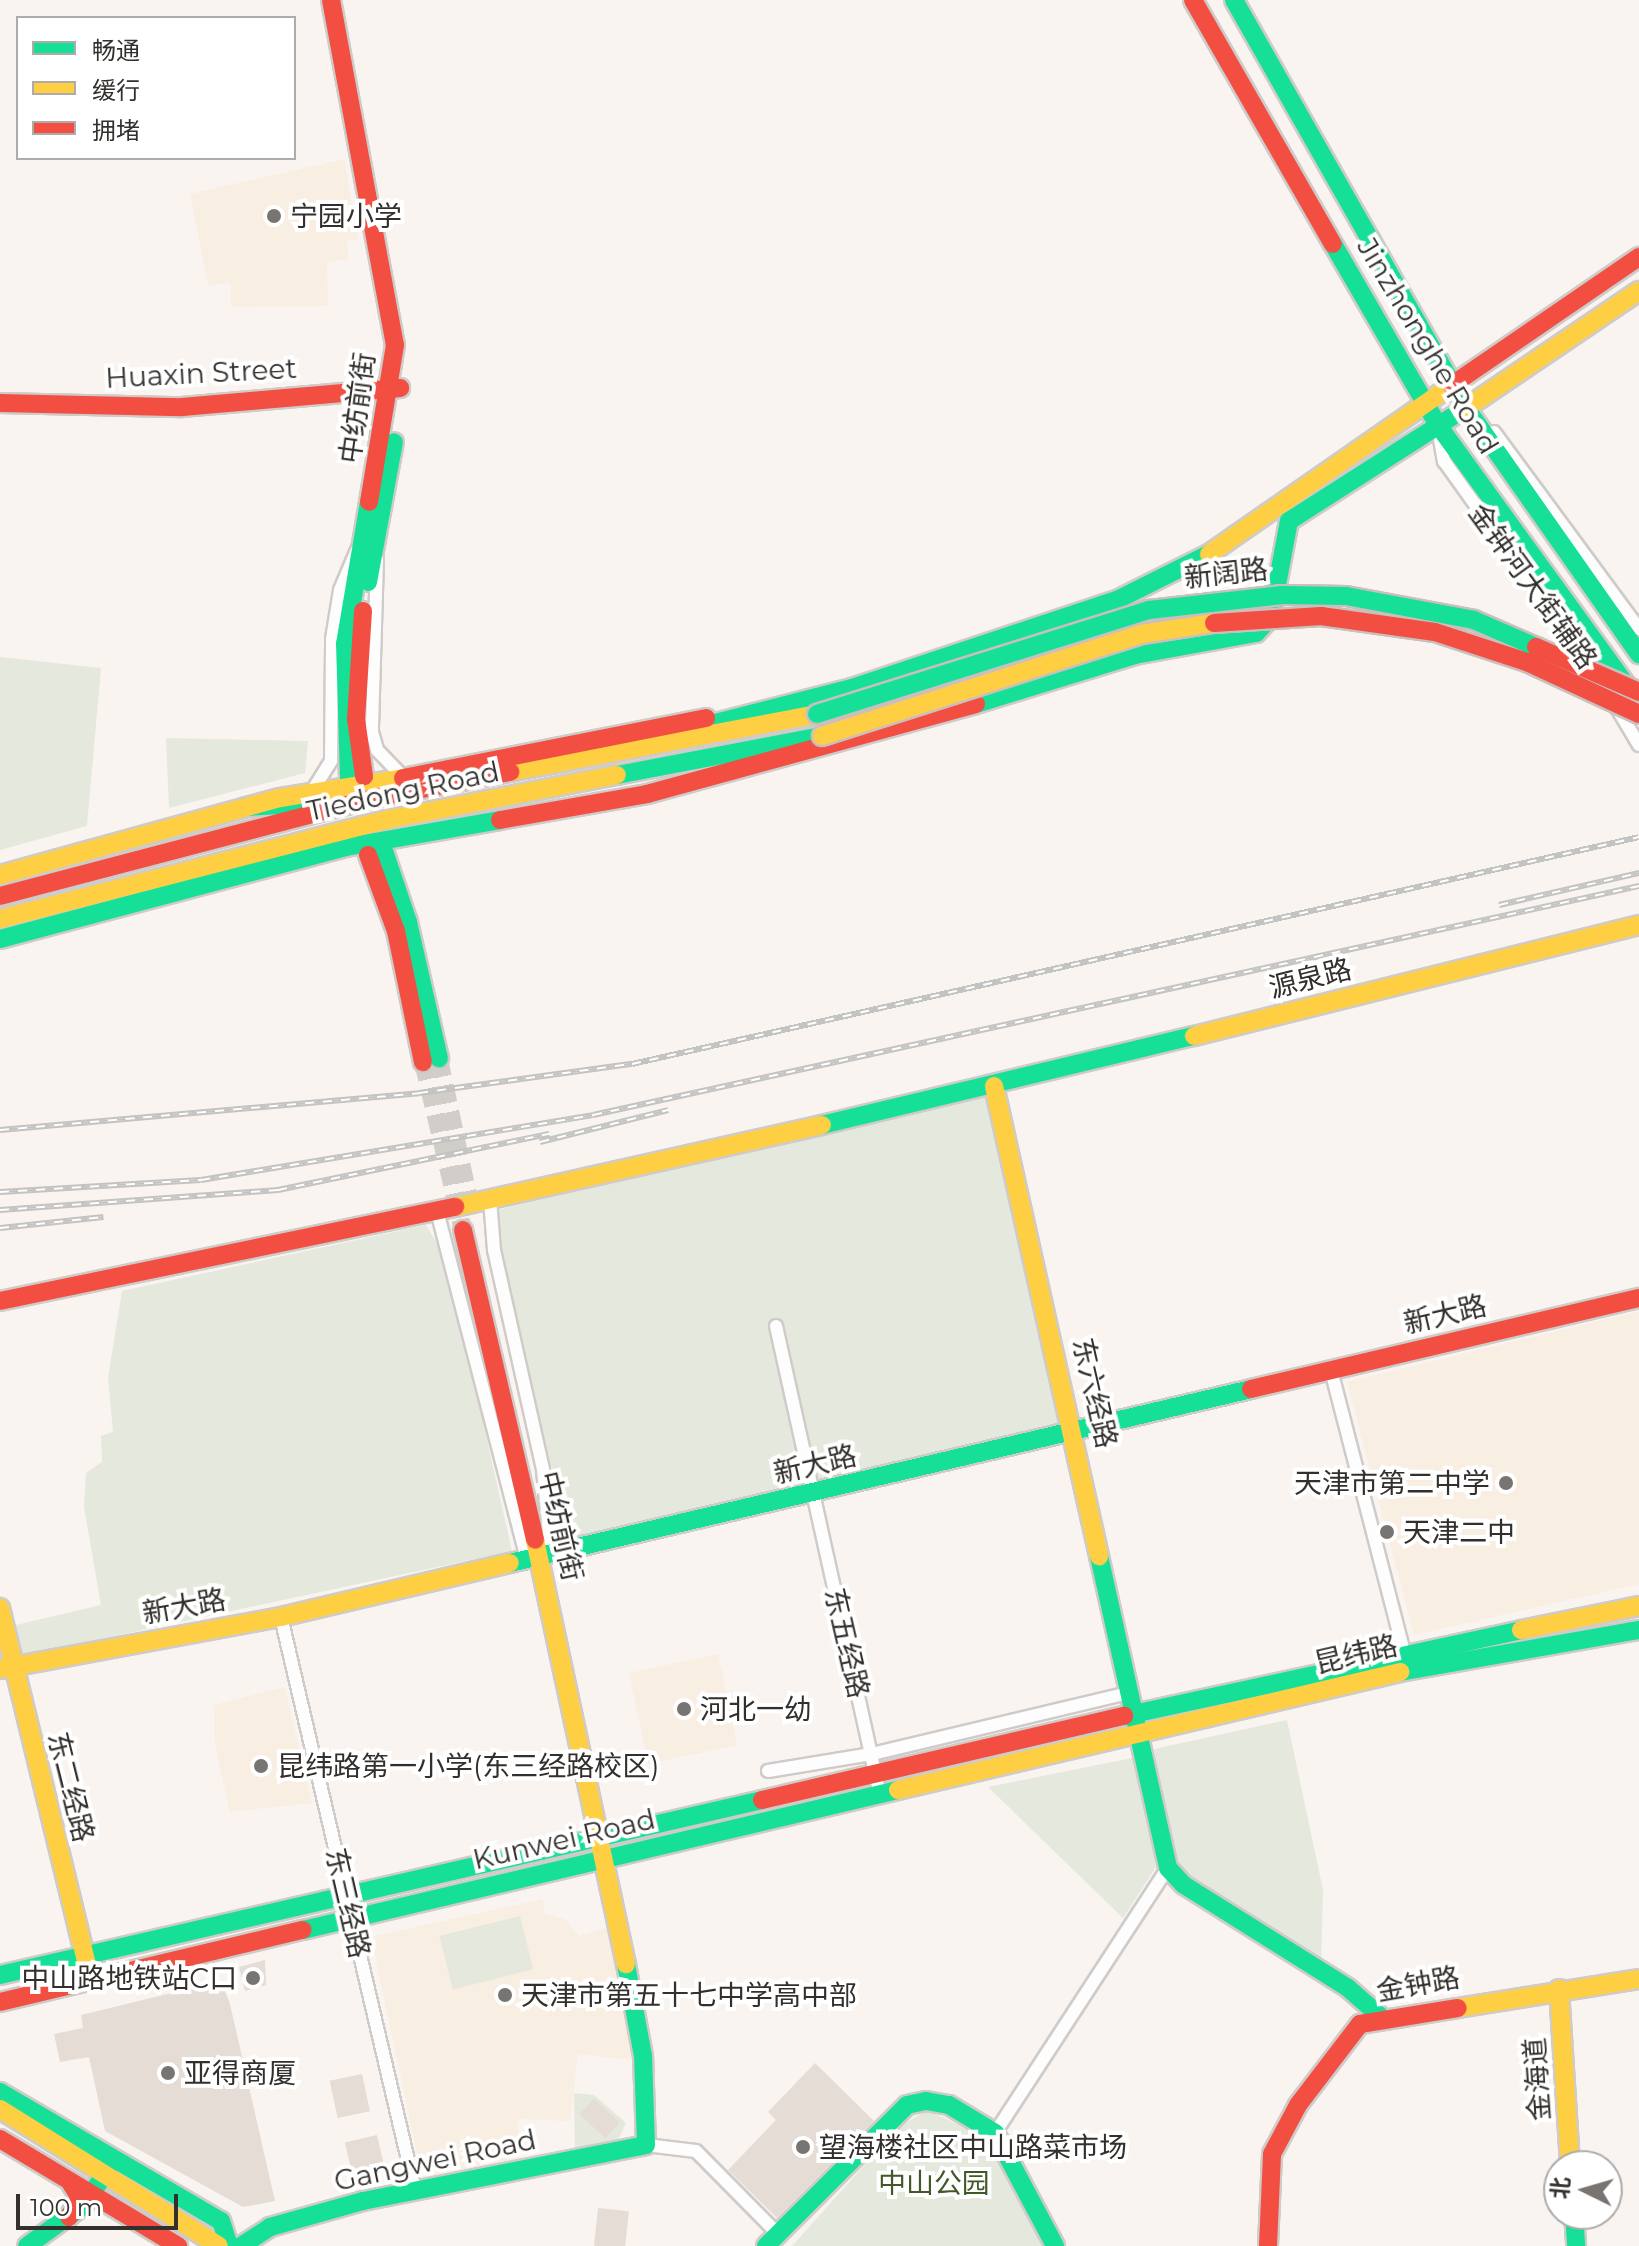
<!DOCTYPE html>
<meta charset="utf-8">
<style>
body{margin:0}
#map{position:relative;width:1639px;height:2246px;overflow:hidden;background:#f9f4f0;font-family:Montserrat,"Noto Sans SC",sans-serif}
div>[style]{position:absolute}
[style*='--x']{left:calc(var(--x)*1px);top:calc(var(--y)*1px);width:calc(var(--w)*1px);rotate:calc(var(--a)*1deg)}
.education>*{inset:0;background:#f9eee2;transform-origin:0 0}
.green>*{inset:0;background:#e5e8dc;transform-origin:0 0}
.building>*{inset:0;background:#e4dcd5;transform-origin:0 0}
.secondary-tunnel>*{height:18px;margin-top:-9px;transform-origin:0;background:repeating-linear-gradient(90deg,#d1cdc9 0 18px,transparent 0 27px)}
.roads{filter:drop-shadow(2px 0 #cfcbc8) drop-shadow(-2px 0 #cfcbc8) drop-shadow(0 2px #cfcbc8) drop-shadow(0 -2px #cfcbc8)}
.street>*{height:12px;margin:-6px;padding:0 6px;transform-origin:6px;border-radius:6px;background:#fefdfd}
.fast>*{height:18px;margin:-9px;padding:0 9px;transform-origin:9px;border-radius:9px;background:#16e098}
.slow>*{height:18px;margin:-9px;padding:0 9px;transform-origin:9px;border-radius:9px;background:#ffcf43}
.jam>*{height:18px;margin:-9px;padding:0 9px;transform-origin:9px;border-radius:9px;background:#f24e42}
.rail>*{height:6px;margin-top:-3px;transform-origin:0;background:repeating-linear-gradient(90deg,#fff 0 9px,#c3c3c1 0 18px);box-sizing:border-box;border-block:2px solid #c3c3c1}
.bridges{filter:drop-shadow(2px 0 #cbbfbd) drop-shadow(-2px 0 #cbbfbd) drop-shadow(0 2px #cbbfbd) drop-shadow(0 -2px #cbbfbd)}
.fast-bridge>*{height:18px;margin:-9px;padding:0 9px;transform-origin:9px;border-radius:9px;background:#16e098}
.slow-bridge>*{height:18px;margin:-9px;padding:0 9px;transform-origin:9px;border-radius:9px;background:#ffcf43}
.jam-bridge>*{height:18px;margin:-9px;padding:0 9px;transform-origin:9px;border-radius:9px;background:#f24e42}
.dots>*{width:22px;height:22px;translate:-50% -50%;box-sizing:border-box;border:4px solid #fff;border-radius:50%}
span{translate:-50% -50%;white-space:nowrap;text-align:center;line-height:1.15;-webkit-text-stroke:8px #fff;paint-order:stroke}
.poi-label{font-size:28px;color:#322f2c}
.left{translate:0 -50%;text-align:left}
.right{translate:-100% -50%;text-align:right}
.street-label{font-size:28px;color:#322f2c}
.park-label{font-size:28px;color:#415829}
.legend{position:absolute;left:16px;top:16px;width:280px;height:144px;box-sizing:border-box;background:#fff;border:2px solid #adacab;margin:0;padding:10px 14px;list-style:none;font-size:24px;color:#322f2c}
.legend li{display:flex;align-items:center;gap:16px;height:40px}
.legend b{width:40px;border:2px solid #adacab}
.north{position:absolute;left:1543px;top:2150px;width:80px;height:80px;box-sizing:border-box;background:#fff;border:2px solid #adacab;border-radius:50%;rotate:275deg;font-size:22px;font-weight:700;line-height:32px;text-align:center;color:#322f2c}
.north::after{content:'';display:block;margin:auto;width:28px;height:36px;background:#787471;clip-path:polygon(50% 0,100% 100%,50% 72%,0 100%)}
.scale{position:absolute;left:16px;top:2194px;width:162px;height:36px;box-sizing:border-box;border:4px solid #322f2c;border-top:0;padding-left:10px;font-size:24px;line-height:28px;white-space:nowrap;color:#322f2c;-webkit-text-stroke:6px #fff;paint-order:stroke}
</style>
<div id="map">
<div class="education">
<div style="clip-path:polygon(344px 159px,358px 239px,347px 241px,348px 260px,327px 261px,328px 306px,231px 307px,231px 283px,208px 285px,190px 194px)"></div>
<div style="clip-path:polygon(1639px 1311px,1639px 1584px,1414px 1635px,1347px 1382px)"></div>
<div style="left:718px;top:1654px;width:93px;height:91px;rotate:78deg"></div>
<div style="clip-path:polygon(285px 1687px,312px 1803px,230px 1812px,215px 1745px,214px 1705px)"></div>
<div style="clip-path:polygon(543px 1899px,544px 1913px,566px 1920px,579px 1936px,610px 1927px,641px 2061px,578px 2054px,570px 2121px,517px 2119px,522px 2161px,423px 2181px,371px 1937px)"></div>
</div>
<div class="green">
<div style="clip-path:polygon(0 657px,101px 668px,87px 826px,0 850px)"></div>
<div style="clip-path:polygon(166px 738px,308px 741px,305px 773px,169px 808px)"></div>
<div style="left:986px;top:1097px;width:336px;height:512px;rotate:77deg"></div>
<div style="clip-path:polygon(426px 1225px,446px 1258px,512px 1551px,22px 1656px,16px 1625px,101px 1605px,84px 1507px,86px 1473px,102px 1462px,101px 1436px,113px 1432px,108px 1378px,122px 1291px)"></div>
<div style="clip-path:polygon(1287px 1720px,1323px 1890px,1321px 1966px,1176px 1866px,1154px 1749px)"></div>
<div style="clip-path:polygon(1137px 1757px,1156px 1867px,1123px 1918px,988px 1787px)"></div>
<div style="left:520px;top:1916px;width:55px;height:83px;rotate:76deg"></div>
<div style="clip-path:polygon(574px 2093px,594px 2095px,626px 2123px,617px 2142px,575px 2152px)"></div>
<div style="clip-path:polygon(926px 2110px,971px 2130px,1000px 2163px,1044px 2246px,792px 2246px,896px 2130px)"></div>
</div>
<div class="building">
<div style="clip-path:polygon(265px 1960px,266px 1985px,245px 1991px,239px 1967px)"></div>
<div style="clip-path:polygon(221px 1981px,230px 2004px,275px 2201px,243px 2207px,105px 2131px,89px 2057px,60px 2062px,54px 2034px,83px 2028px,81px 2015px)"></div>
<div style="clip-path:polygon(815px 2063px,874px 2121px,777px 2218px,728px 2170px,776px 2120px,768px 2112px)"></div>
<div style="left:362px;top:2074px;width:38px;height:33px;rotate:78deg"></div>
<div style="left:594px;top:2099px;width:35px;height:21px;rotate:43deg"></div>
<div style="left:377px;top:2135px;width:37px;height:33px;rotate:77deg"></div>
<div style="left:598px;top:2208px;width:31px;height:38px;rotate:6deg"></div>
</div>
<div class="secondary-tunnel">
<div style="--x:439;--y:1059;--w:153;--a:78"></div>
<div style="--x:423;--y:1062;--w:173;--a:76.6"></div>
</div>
<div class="roads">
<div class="street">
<div style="--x:1438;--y:428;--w:34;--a:80"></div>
<div style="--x:1444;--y:461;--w:256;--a:54.4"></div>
<div style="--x:1494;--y:432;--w:245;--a:53.6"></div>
<div style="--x:377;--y:559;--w:173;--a:91.7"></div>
<div style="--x:372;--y:732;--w:19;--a:74"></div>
<div style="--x:377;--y:750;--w:40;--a:46"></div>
<div style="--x:1617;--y:708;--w:43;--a:59.3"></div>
<div style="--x:311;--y:793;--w:38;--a:-58"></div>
<div style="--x:331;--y:761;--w:122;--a:-89.5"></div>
<div style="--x:332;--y:639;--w:50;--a:-80.7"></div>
<div style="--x:340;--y:590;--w:43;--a:-67"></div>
<div style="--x:490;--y:1200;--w:50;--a:85.4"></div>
<div style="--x:494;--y:1250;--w:225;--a:77.4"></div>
<div style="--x:543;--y:1470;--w:85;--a:84.6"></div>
<div style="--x:437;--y:1211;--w:360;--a:75.5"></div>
<div style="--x:776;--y:1326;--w:477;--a:77.5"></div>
<div style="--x:1331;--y:1370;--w:291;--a:75.5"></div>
<div style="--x:281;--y:1617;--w:588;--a:76.84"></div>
<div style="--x:768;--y:1771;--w:105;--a:-9.3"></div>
<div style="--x:872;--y:1754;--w:267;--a:-13.4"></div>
<div style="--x:995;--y:2133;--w:316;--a:-56.9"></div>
<div style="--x:646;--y:2145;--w:50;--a:6.8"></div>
<div style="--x:696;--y:2151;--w:117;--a:45.3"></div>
</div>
<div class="fast">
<div style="--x:1234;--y:0;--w:469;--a:60.4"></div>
<div style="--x:1466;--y:408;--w:301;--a:54.9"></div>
<div style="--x:1333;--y:244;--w:209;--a:59.9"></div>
<div style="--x:1438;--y:425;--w:329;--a:54.1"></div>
<div style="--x:368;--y:582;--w:142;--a:-79.5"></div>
<div style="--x:976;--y:704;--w:166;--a:-17.1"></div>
<div style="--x:1135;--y:655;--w:123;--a:-10.3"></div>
<div style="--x:1256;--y:633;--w:22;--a:-47"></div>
<div style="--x:1271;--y:617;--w:98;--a:-79.4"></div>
<div style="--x:1289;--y:521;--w:210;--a:-32.6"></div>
<div style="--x:692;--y:729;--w:165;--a:-14.4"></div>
<div style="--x:852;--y:688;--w:279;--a:-18.4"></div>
<div style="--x:1117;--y:600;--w:103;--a:-26.6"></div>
<div style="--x:617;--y:775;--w:209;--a:-10.8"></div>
<div style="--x:349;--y:778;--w:134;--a:-91.7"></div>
<div style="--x:345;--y:644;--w:144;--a:-80.4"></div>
<div style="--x:246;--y:807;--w:67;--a:-3.4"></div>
<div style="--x:384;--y:851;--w:75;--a:71.3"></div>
<div style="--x:408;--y:922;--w:140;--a:77.2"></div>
<div style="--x:0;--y:939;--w:358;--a:-14.9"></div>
<div style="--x:346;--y:847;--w:156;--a:-9.9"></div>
<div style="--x:822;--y:1125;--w:382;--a:-13.5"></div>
<div style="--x:1099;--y:1556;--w:320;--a:77.5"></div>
<div style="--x:1168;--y:1868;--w:23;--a:47"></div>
<div style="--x:1184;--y:1885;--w:194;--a:32.1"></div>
<div style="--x:1348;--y:1988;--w:44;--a:41.3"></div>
<div style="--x:510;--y:1563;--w:761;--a:-13.21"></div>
<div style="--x:1400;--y:1672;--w:243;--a:-10"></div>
<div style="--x:1124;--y:1716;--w:406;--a:-12.2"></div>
<div style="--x:303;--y:1930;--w:611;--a:-13.24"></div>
<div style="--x:0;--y:1975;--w:782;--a:-12.93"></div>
<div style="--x:0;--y:2092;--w:256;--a:30.3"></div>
<div style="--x:221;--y:2221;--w:26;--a:72"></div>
<div style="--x:1574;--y:2214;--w:32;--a:86"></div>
<div style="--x:27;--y:2246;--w:70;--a:-35.7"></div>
<div style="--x:84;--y:2205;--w:50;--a:-56.3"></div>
<div style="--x:241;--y:2246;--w:35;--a:-33"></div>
<div style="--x:270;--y:2227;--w:97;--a:-15.6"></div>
<div style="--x:363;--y:2201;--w:288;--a:-11.2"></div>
<div style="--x:646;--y:2145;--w:89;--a:-91.9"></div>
<div style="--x:643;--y:2056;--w:94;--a:-100.5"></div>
<div style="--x:766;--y:2246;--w:199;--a:-45"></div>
<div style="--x:907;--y:2105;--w:19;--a:-12"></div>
<div style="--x:926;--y:2101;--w:23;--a:10"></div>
<div style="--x:949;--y:2105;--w:54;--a:31.3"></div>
<div style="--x:995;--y:2133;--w:128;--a:62"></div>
</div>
<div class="slow">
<div style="--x:1466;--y:408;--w:209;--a:-34.1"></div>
<div style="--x:1209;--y:554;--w:296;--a:-34.8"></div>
<div style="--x:510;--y:772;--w:312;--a:-10.7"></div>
<div style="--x:0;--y:875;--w:290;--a:-15.4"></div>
<div style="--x:280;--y:798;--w:125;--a:-9.2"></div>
<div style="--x:0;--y:919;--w:403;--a:-14.4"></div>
<div style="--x:390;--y:819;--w:231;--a:-11"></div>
<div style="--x:1194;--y:1036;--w:459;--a:-14"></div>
<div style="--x:994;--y:1086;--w:482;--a:77.4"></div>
<div style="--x:455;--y:1207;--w:376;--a:-12.6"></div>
<div style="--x:535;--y:1540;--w:434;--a:77.9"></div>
<div style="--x:0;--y:1608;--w:381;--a:76.3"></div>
<div style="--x:1521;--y:1630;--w:120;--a:-11.5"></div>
<div style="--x:0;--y:1669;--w:286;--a:-10.5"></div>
<div style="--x:281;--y:1617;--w:235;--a:-13.3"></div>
<div style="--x:898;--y:1790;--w:516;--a:-13.23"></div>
<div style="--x:1559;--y:1989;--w:177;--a:86.4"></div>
<div style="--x:1458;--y:2008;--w:183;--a:-9.1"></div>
<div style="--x:0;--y:2109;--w:258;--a:32"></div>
</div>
<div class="jam">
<div style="--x:331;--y:0;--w:351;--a:79.5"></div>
<div style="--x:395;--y:345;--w:159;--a:99.4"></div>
<div style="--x:1193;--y:0;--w:281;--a:60.2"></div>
<div style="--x:1452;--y:385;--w:227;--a:-34.4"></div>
<div style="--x:0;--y:403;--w:182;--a:1.3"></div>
<div style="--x:182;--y:407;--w:219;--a:-5"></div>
<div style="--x:363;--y:611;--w:108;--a:93.7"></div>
<div style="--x:356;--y:719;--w:58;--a:82"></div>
<div style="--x:403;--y:778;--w:309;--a:-11.2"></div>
<div style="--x:500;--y:820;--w:149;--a:-10"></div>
<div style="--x:647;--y:794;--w:341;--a:-15.3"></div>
<div style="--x:368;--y:855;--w:81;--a:69.8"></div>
<div style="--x:396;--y:931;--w:134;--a:78.4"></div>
<div style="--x:0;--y:896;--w:383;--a:-14.7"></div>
<div style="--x:370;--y:799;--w:143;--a:-10.9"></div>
<div style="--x:463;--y:1230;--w:318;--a:76.9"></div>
<div style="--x:0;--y:1301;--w:465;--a:-11.7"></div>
<div style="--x:1251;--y:1389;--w:399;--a:-13.2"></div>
<div style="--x:762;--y:1800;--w:372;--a:-13.1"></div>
<div style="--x:0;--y:2002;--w:311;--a:-13.4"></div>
<div style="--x:0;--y:2139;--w:208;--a:31"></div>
<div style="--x:69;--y:2217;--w:22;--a:-60"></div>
<div style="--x:80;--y:2198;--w:19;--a:-122"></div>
<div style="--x:1268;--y:2246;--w:92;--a:-87.5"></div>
<div style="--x:1272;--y:2154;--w:55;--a:-62"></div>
<div style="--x:1298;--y:2105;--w:102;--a:-52.6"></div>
<div style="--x:1360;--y:2024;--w:99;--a:-9.3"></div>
</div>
</div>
<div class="rail">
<div style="--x:1499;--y:905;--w:144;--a:-12.9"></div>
<div style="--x:0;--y:1130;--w:421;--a:-5"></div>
<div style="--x:419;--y:1093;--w:215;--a:-7.8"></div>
<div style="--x:632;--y:1064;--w:1032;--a:-12.7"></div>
<div style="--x:540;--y:1142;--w:132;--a:-14"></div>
<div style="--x:0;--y:1192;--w:201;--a:-3.4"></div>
<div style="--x:201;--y:1180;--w:397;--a:-9.4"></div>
<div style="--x:593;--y:1115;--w:1071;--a:-12.35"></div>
<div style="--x:0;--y:1210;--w:279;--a:-4.1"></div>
<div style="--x:278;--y:1190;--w:277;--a:-11.7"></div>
<div style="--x:0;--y:1228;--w:104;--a:-6.1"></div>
</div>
<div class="bridges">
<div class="fast-bridge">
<div style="--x:817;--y:714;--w:348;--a:-17.4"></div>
<div style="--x:1149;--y:610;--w:134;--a:-6.4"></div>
<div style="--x:1282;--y:595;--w:64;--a:0.9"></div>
<div style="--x:1346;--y:596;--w:130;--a:10.6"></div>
<div style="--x:1474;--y:620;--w:68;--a:23.5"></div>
</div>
<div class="slow-bridge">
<div style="--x:822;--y:736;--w:336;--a:-17.7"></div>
<div style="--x:1142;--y:634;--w:73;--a:-8.7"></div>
</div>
<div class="jam-bridge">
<div style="--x:1214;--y:623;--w:107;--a:-3.7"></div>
<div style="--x:1321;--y:616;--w:115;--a:8"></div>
<div style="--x:1435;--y:632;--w:97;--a:18.1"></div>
<div style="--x:1527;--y:662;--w:123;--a:24.9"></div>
<div style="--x:1536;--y:647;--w:112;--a:23.6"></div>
</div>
</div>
<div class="dots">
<div style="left:274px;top:216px;background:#787471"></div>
<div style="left:1506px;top:1483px;background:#787471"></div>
<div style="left:1387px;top:1532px;background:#787471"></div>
<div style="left:684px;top:1709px;background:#787471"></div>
<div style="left:261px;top:1766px;background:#787471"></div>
<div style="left:253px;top:1978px;background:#787471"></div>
<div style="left:505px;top:1995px;background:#787471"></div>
<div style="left:168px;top:2073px;background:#787471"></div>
<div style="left:803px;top:2147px;background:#787471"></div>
</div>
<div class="poi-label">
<span class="left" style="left:290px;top:216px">宁园小学</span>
<span class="right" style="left:1490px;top:1483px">天津市第二中学</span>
<span class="left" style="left:1403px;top:1532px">天津二中</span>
<span class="left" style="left:700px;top:1709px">河北一幼</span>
<span class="left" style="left:277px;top:1766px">昆纬路第一小学(东三经路校区)</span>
<span class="right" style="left:237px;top:1978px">中山路地铁站C口</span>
<span class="left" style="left:521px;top:1995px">天津市第五十七中学高中部</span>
<span class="left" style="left:184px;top:2073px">亚得商厦</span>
<span class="left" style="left:819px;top:2147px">望海楼社区中山路菜市场</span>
</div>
<div class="street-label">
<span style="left:1428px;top:346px;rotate:59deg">Jinzhonghe Road</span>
<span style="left:201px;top:373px;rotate:-3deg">Huaxin Street</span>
<span style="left:357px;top:408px;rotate:-82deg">中纺前街</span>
<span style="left:1226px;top:573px;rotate:-6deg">新阔路</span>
<span style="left:1533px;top:586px;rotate:54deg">金钟河大街辅路</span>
<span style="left:403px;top:791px;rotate:-12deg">Tiedong Road</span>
<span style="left:1310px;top:978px;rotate:-14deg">源泉路</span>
<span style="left:1445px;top:1314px;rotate:-13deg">新大路</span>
<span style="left:1095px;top:1393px;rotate:77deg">东六经路</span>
<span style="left:815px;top:1464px;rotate:-13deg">新大路</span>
<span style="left:561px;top:1526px;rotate:77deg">中纺前街</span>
<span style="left:184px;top:1606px;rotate:-10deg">新大路</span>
<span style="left:847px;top:1643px;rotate:77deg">东五经路</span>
<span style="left:1356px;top:1654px;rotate:-13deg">昆纬路</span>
<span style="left:71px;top:1787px;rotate:76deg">东二经路</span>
<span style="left:564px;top:1839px;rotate:-13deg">Kunwei Road</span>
<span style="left:348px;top:1903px;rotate:77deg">东三经路</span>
<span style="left:1418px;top:1984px;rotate:-10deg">金钟路</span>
<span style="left:1537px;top:2079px;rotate:-94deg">金海道</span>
<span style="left:435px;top:2160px;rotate:-12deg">Gangwei Road</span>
</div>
<div class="park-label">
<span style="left:934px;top:2183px">中山公园</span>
</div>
<ul class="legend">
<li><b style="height:10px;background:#16e098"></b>畅通</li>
<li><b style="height:10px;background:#ffcf43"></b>缓行</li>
<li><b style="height:10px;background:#f24e42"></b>拥堵</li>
</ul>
<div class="north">北</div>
<div class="scale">100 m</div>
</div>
